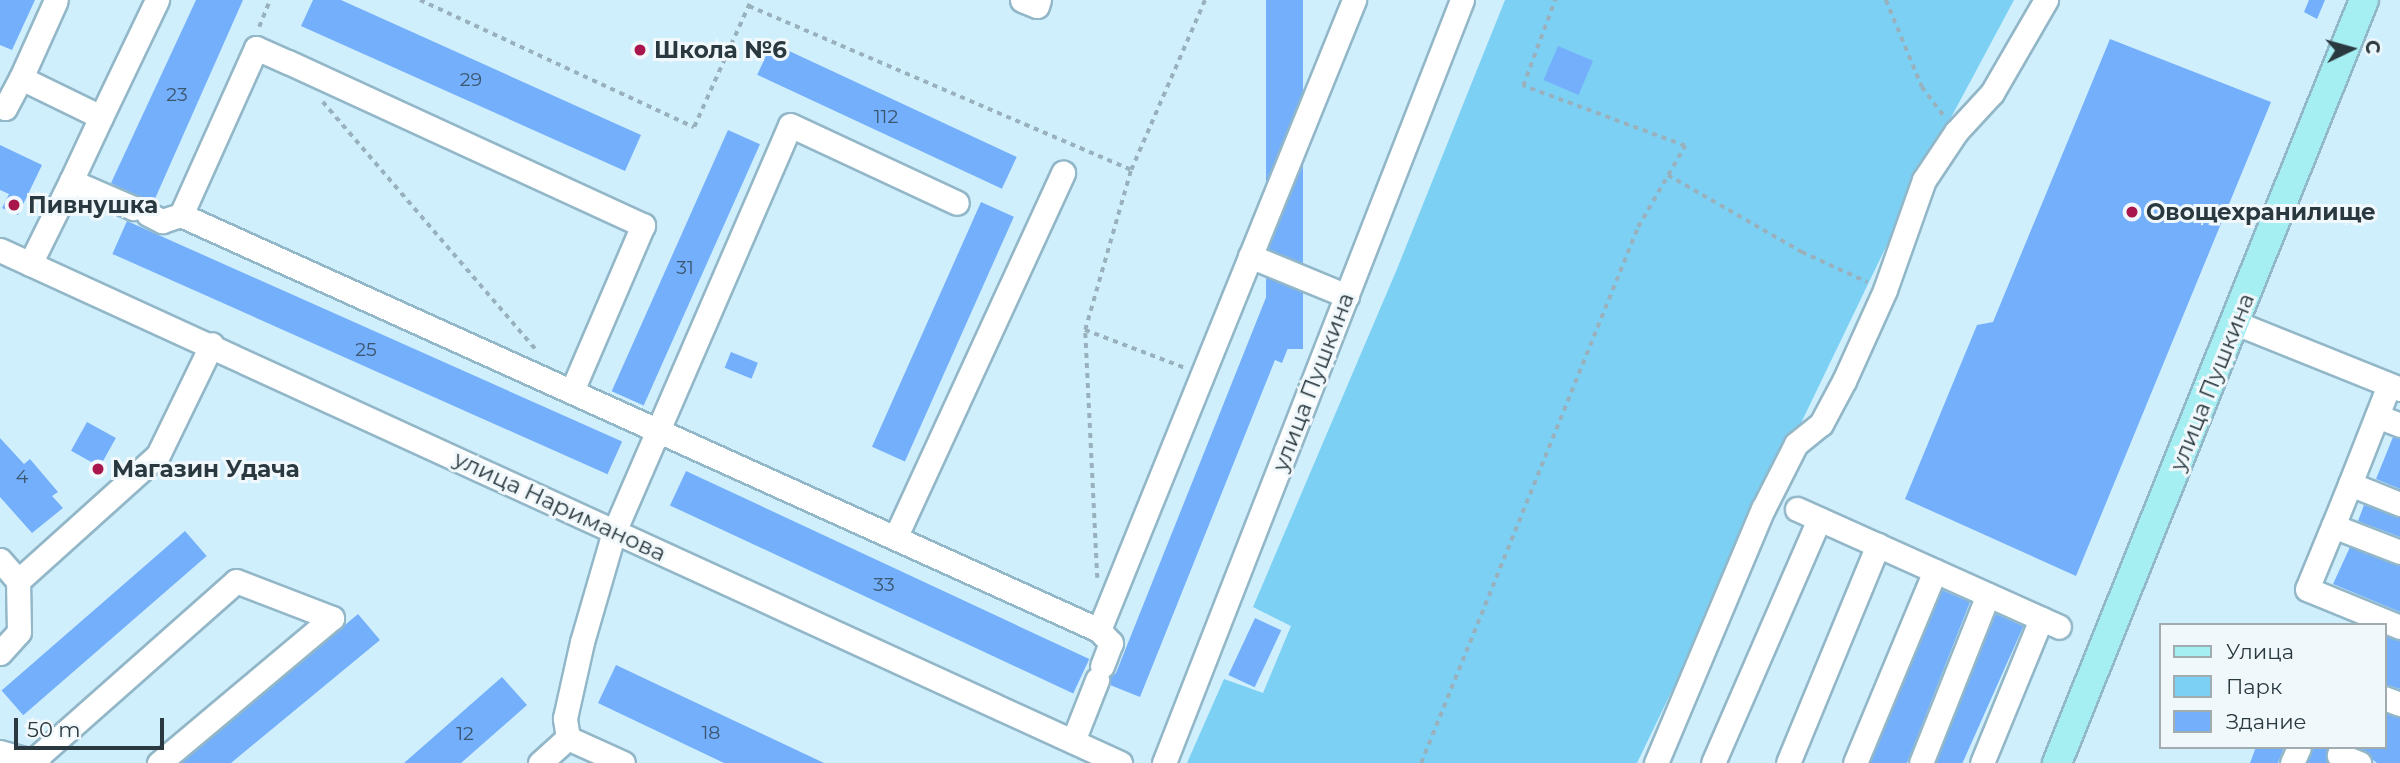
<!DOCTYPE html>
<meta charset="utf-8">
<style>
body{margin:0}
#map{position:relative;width:2400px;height:763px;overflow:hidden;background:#d0effd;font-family:Montserrat,sans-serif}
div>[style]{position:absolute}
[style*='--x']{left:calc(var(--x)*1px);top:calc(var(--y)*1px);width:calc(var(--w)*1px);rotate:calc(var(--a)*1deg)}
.green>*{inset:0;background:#7bd0f4}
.building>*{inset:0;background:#74affb;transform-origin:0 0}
.path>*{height:3.5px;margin-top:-1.75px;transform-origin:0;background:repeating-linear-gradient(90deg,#98b1bd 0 5px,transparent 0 10px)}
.roads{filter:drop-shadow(2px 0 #92b7c8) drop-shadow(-2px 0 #92b7c8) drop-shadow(0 2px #92b7c8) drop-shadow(0 -2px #92b7c8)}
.minor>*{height:23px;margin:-11.5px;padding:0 11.5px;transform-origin:11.5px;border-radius:11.5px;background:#fff}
.major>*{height:28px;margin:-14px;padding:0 14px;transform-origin:14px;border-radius:14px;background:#a5eef1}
.dots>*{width:19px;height:19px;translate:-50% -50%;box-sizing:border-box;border:4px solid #f0f8fb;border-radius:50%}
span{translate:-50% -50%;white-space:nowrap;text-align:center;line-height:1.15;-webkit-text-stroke:6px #f0f8fb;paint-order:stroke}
.number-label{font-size:19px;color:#3c566f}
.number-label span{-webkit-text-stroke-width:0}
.poi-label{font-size:23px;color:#2a3940;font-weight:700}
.left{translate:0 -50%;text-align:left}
.street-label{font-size:23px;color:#2a3940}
.legend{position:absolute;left:2159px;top:623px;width:228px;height:126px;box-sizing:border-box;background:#f0f8fb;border:2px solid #a1acb0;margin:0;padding:9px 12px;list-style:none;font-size:21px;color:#2a3940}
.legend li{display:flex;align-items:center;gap:14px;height:35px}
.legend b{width:35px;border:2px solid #a1acb0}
.north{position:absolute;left:2316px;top:14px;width:70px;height:70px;-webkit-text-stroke:5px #f0f8fb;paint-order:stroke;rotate:85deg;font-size:19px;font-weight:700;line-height:28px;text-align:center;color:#2a3940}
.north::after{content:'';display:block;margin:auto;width:24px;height:32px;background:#2a3940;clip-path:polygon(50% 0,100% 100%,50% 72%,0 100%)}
.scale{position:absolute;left:14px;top:718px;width:150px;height:32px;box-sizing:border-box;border:4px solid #2a3940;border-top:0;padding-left:9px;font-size:21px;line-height:24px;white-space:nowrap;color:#2a3940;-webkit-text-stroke:5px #f0f8fb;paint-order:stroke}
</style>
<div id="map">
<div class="green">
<div style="clip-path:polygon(1505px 0,2014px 0,1924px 168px,1637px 763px,1187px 763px,1224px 679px,1263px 693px,1291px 626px,1253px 607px,1397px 269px)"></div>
</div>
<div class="building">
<div style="clip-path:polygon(0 0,35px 0,12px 50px,0 45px)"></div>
<div style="clip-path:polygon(196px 0,243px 0,154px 201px,145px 201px,111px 183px)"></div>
<div style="clip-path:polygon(313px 0,341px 0,641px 135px,625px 171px,301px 26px)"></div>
<div style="left:1266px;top:0;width:37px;height:349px"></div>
<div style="clip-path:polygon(2309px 0,2325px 0,2317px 19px,2304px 12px)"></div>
<div style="clip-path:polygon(2110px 39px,2271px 102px,2076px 576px,1905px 499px,1977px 325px,1993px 322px)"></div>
<div style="left:772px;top:43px;width:270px;height:35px;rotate:25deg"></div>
<div style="left:1558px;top:46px;width:38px;height:37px;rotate:23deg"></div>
<div style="left:728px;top:130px;width:35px;height:286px;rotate:24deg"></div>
<div style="clip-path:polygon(0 145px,42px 165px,18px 215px,2px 208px,9px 194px,0 190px)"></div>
<div style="left:981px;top:202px;width:36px;height:268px;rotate:24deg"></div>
<div style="left:127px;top:221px;width:542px;height:36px;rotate:24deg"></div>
<div style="clip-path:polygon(1267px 295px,1303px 310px,1282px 363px,1275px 360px,1140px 697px,1110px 685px,1111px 677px,1116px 673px)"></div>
<div style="left:731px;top:352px;width:29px;height:17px;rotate:22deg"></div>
<div style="left:87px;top:422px;width:33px;height:33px;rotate:29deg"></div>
<div style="clip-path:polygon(2393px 437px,2400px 439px,2400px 489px,2376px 479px)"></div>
<div style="clip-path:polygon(0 438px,24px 464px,30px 459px,58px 492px,52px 496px,63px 508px,32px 533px,0 497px)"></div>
<div style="left:686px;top:471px;width:445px;height:38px;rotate:25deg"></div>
<div style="clip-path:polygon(2364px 505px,2400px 518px,2400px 537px,2358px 521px)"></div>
<div style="left:185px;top:531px;width:33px;height:243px;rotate:49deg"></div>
<div style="clip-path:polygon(2350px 547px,2400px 566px,2400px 612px,2333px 584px)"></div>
<div style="clip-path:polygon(1942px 590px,1970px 602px,1907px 763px,1870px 763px)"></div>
<div style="clip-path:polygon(358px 614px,380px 640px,231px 763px,181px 763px)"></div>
<div style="left:1996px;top:614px;width:30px;height:161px;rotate:24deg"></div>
<div style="left:1255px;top:618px;width:29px;height:63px;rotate:25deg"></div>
<div style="clip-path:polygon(2384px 636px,2400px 641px,2400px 689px,2384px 684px)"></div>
<div style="clip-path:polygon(616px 665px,824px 763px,724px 763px,598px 703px)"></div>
<div style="clip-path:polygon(502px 677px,527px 705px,461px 763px,404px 763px)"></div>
<div style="clip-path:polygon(2384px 713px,2400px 718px,2400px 763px,2377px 763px,2357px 747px,2384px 747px)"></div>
<div style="clip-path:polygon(2256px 747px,2284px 747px,2278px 763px,2250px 763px)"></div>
<div style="clip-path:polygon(2313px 747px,2327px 747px,2328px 763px,2307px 763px)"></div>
</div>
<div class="path">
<div style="--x:420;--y:0;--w:302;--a:24.9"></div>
<div style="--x:694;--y:127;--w:139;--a:-65.8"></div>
<div style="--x:1886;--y:0;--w:94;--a:67.5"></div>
<div style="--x:1922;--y:87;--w:36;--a:53"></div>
<div style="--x:749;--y:6;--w:416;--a:23.2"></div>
<div style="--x:259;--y:27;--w:29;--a:-68"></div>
<div style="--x:323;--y:102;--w:328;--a:49.3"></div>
<div style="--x:1668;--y:175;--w:155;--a:29.9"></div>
<div style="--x:1802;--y:252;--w:72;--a:24.8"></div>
<div style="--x:1085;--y:330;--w:107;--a:20.8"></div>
<div style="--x:1097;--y:578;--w:248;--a:-92.8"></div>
<div style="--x:1085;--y:330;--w:166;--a:-74"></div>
<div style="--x:1131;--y:170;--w:185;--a:-66.5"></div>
<div style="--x:1421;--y:763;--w:578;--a:-67.96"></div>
<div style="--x:1638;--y:227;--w:94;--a:-59.9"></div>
<div style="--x:1685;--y:146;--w:173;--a:-159.7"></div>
<div style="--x:1523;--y:86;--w:92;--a:-69.6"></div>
</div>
<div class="roads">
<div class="minor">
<div style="--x:1022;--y:0;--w:16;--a:22"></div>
<div style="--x:1037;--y:6;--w:6;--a:-72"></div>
<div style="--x:21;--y:78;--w:85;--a:-65.8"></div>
<div style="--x:0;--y:106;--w:5;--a:22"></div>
<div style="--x:5;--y:108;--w:34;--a:-62"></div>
<div style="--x:21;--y:78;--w:89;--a:26"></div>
<div style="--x:101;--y:117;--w:71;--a:115.1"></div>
<div style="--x:101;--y:117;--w:130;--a:-64.4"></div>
<div style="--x:148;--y:214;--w:16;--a:27"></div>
<div style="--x:162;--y:221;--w:20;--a:-18"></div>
<div style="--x:181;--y:215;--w:1007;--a:24.33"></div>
<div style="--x:181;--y:215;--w:183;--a:-65.8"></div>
<div style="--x:256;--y:48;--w:35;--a:24"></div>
<div style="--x:288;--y:62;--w:391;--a:24.7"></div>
<div style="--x:643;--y:225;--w:181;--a:113.2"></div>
<div style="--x:0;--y:250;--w:1232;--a:24.61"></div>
<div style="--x:1250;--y:256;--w:105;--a:22.4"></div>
<div style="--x:30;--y:264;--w:93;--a:-63.7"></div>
<div style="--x:71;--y:181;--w:68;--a:23.5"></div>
<div style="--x:2236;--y:323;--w:177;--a:21.9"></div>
<div style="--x:2389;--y:385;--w:106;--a:111.5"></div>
<div style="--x:2350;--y:484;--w:54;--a:21.8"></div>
<div style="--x:2377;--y:416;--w:25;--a:21"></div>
<div style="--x:2350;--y:484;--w:45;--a:112"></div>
<div style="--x:2333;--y:526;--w:72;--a:21.2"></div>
<div style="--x:1797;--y:509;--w:287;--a:24.2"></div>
<div style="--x:2333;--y:526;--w:68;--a:112.4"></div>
<div style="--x:2307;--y:589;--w:100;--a:22.2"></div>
<div style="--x:896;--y:536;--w:400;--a:-65.3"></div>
<div style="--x:0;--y:560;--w:28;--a:49"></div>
<div style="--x:18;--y:581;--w:188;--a:-42"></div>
<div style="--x:158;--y:455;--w:123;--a:-64.1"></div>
<div style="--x:0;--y:653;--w:28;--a:-48"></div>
<div style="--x:19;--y:632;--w:51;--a:-91.1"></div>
<div style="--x:1102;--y:666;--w:25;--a:-69"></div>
<div style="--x:1111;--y:643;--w:18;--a:-133"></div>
<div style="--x:1099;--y:630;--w:680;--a:-67.96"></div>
<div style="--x:2384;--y:698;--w:17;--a:21"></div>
<div style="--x:1073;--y:741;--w:66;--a:-68.5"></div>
<div style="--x:2342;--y:747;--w:9;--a:111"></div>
<div style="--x:2339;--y:755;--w:22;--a:22"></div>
<div style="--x:0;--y:752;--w:40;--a:16"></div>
<div style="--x:35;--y:759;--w:268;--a:-41.5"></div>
<div style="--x:236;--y:581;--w:103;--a:21.1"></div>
<div style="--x:332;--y:618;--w:226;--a:140"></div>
<div style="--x:540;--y:763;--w:38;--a:-42"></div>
<div style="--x:623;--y:763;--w:60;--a:-155.6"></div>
<div style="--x:568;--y:738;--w:20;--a:-99"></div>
<div style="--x:565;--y:718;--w:78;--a:-77.4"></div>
<div style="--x:582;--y:642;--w:115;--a:-73.8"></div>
<div style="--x:614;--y:532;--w:443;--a:-66.6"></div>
<div style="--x:790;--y:125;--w:184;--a:25"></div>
<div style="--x:1164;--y:763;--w:819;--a:-68.67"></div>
<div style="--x:1656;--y:763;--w:276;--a:-67.2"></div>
<div style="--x:1763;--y:509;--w:73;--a:-63.1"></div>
<div style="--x:1796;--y:444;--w:32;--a:-39"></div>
<div style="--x:1821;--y:424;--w:49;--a:-61.9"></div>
<div style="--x:1844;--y:381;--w:100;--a:-65.7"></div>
<div style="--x:1885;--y:290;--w:117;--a:-70.5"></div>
<div style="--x:1924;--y:180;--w:58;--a:-56.3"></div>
<div style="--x:1956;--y:132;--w:53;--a:-47.3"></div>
<div style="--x:1992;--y:93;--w:108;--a:-59.9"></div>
<div style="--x:1713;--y:763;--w:266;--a:-66.5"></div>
<div style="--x:1788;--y:763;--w:236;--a:-67.6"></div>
<div style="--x:1855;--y:763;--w:208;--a:-67.4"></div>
<div style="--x:1921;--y:763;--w:181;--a:-68.3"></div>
<div style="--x:1982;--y:763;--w:156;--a:-67.7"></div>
<div style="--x:2292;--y:763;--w:17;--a:-66"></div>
</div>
<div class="major">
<div style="--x:2057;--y:763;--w:822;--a:-68.08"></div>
</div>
</div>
<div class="dots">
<div style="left:640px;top:50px;background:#a9164b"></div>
<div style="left:14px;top:205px;background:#a9164b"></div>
<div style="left:2132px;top:212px;background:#a9164b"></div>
<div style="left:98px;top:469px;background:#a9164b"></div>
</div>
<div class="number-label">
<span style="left:471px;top:80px">29</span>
<span style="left:177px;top:95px">23</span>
<span style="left:886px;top:117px">112</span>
<span style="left:685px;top:268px">31</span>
<span style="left:366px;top:350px">25</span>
<span style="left:22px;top:477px">4</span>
<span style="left:884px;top:585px">33</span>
<span style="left:711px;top:733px">18</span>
<span style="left:465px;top:734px">12</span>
</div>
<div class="poi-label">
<span class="left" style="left:654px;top:50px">Школа №6</span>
<span class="left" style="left:28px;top:205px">Пивнушка</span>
<span class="left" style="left:2146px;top:212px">Овощехранилище</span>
<span class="left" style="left:112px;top:469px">Магазин Удача</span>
</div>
<div class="street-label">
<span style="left:1313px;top:382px;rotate:-69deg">улица Пушкина</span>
<span style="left:2212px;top:382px;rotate:-68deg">улица Пушкина</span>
<span style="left:560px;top:506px;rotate:25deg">улица Нариманова</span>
</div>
<ul class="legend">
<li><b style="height:9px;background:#a5eef1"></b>Улица</li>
<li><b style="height:19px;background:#7bd0f4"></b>Парк</li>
<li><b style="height:19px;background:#74affb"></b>Здание</li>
</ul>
<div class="north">С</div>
<div class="scale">50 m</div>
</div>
